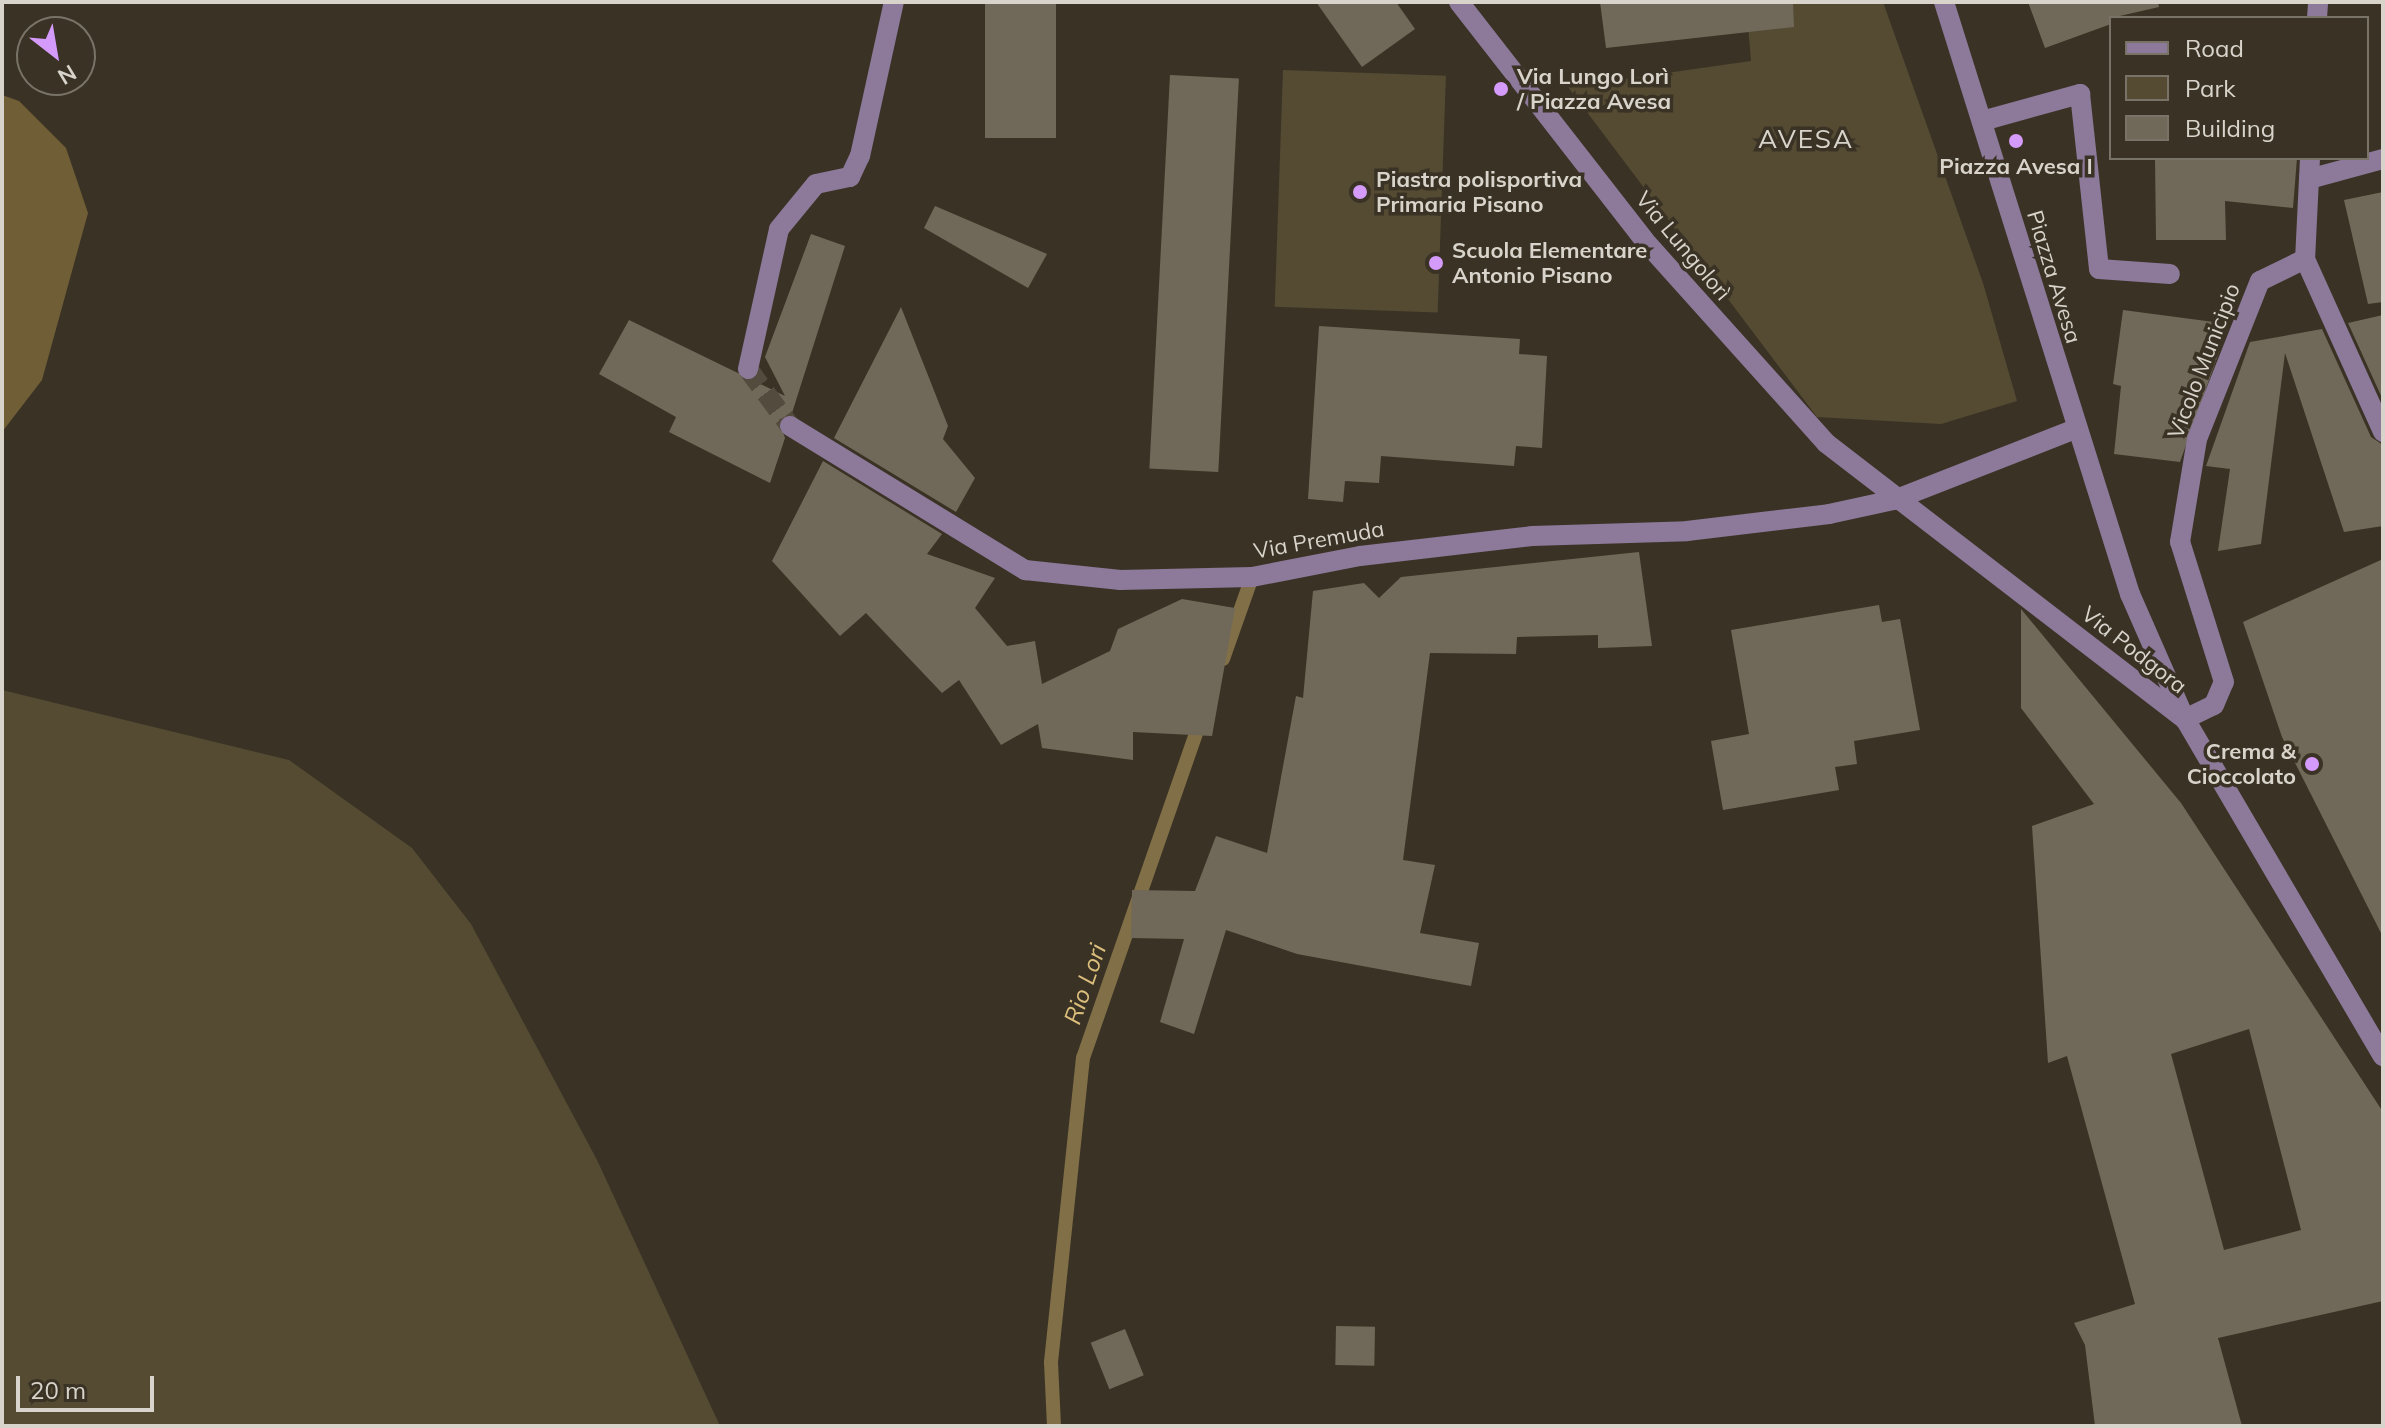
<!DOCTYPE html>
<meta charset="utf-8">
<style>
body{margin:0}
#map{position:relative;width:2385px;height:1428px;overflow:hidden;background:#3a3325;font-family:Mulish,sans-serif}
div>[style]{position:absolute}
[style*='--x']{left:calc(var(--x)*1px);top:calc(var(--y)*1px);width:calc(var(--w)*1px);rotate:calc(var(--a)*1deg)}
.green>*{inset:0;background:#554b33;transform-origin:0 0}
.forest>*{inset:0;background:#705e37}
.stream>*{height:14px;margin:-7px;padding:0 7px;transform-origin:7px;border-radius:7px;background:#816f47}
.building>*{inset:0;background:#706959;transform-origin:0 0}
.minor-tunnel>*{height:20px;margin-top:-10px;transform-origin:0;background:repeating-linear-gradient(90deg,#524b3e 0 20px,transparent 0 30px)}
.minor>*{height:20px;margin:-10px;padding:0 10px;transform-origin:10px;border-radius:10px;background:#8d799a}
.dots>*{width:22px;height:22px;translate:-50% -50%;box-sizing:border-box;border:4px solid #3a3325;border-radius:50%}
span{translate:-50% -50%;white-space:nowrap;text-align:center;line-height:1.15;-webkit-text-stroke:7px #3a3325;paint-order:stroke}
.poi-label{font-size:22px;color:#d8d4cb;font-weight:700}
.left{translate:0 -50%;text-align:left}
.right{translate:-100% -50%;text-align:right}
.street-label{font-size:22px;color:#d8d4cb}
.water-label{font-size:24px;color:#ddbf7d;font-style:italic}
.quarter-label{font-size:26px;color:#d8d4cb;letter-spacing:2px}
.frame{position:absolute;inset:0;border:4px solid #d8d4cb;pointer-events:none}
.legend{position:absolute;left:2109px;top:16px;width:260px;height:144px;box-sizing:border-box;background:#3a3325;border:2px solid #797367;margin:0;padding:10px 14px;list-style:none;font-size:24px;color:#d8d4cb}
.legend li{display:flex;align-items:center;gap:16px;height:40px}
.legend b{width:40px;border:2px solid #797367}
.north{position:absolute;left:16px;top:16px;width:80px;height:80px;box-sizing:border-box;background:#3a3325;border:2px solid #797367;border-radius:50%;rotate:149deg;font-size:22px;font-weight:700;line-height:32px;text-align:center;color:#d8d4cb}
.north::after{content:'';display:block;margin:auto;width:28px;height:36px;background:#d59bfa;clip-path:polygon(50% 0,100% 100%,50% 72%,0 100%)}
.scale{position:absolute;left:16px;top:1376px;width:138px;height:36px;box-sizing:border-box;border:4px solid #d8d4cb;border-top:0;padding-left:10px;font-size:24px;line-height:28px;white-space:nowrap;color:#d8d4cb;-webkit-text-stroke:6px #3a3325;paint-order:stroke}
</style>
<div id="map">
<div class="green">
<div style="clip-path:polygon(1746px 2px,1883px 2px,1983px 283px,2017px 401px,1941px 424px,1817px 417px,1568px 87px,1751px 61px)"></div>
<div style="left:1283px;top:70px;width:163px;height:237px;rotate:2deg"></div>
<div style="clip-path:polygon(2px 690px,289px 760px,412px 848px,471px 924px,597px 1160px,720px 1426px,2px 1426px)"></div>
</div>
<div class="forest">
<div style="clip-path:polygon(2px 95px,19px 101px,66px 148px,88px 213px,42px 380px,2px 432px)"></div>
</div>
<div class="stream">
<div style="--x:1223;--y:659;--w:87;--a:-70.5"></div>
<div style="--x:1054;--y:1426;--w:64;--a:-92.7"></div>
<div style="--x:1051;--y:1362;--w:306;--a:-84"></div>
<div style="--x:1083;--y:1058;--w:358;--a:-70.8"></div>
</div>
<div class="building">
<div style="left:985px;top:2px;width:71px;height:136px"></div>
<div style="clip-path:polygon(1316px 2px,1396px 2px,1415px 29px,1362px 67px)"></div>
<div style="clip-path:polygon(1600px 2px,1793px 2px,1794px 27px,1606px 48px)"></div>
<div style="clip-path:polygon(2028px 2px,2158px 2px,2159px 7px,2111px 18px,2111px 24px,2045px 48px)"></div>
<div style="left:1170px;top:75px;width:69px;height:394px;rotate:3deg"></div>
<div style="clip-path:polygon(2155px 158px,2297px 158px,2293px 208px,2225px 201px,2226px 240px,2156px 240px)"></div>
<div style="clip-path:polygon(2383px 192px,2383px 302px,2368px 304px,2344px 200px)"></div>
<div style="clip-path:polygon(935px 206px,1047px 254px,1028px 288px,924px 228px)"></div>
<div style="clip-path:polygon(811px 234px,845px 246px,792px 413px,779px 420px,785px 438px,770px 483px,669px 432px,676px 417px,599px 374px,629px 320px,785px 396px,765px 357px)"></div>
<div style="clip-path:polygon(901px 307px,948px 426px,943px 439px,975px 478px,956px 512px,834px 438px)"></div>
<div style="clip-path:polygon(2123px 310px,2229px 324px,2180px 462px,2114px 454px,2121px 386px,2113px 384px)"></div>
<div style="clip-path:polygon(2383px 315px,2383px 400px,2348px 323px)"></div>
<div style="clip-path:polygon(1319px 326px,1520px 339px,1519px 354px,1547px 356px,1542px 448px,1516px 446px,1514px 466px,1381px 456px,1379px 483px,1345px 481px,1343px 502px,1308px 499px)"></div>
<div style="clip-path:polygon(2322px 329px,2371px 437px,2383px 445px,2383px 526px,2344px 532px,2285px 353px,2261px 544px,2218px 551px,2230px 469px,2206px 466px,2250px 342px)"></div>
<div style="clip-path:polygon(823px 461px,942px 534px,927px 554px,995px 578px,975px 608px,1007px 646px,1035px 641px,1042px 684px,1110px 651px,1118px 629px,1182px 599px,1235px 608px,1212px 736px,1133px 732px,1133px 760px,1042px 748px,1038px 724px,1001px 745px,959px 680px,942px 693px,866px 613px,840px 636px,772px 561px)"></div>
<div style="clip-path:polygon(1639px 552px,1652px 646px,1598px 648px,1598px 635px,1517px 637px,1516px 654px,1430px 653px,1403px 860px,1435px 865px,1420px 933px,1479px 943px,1471px 986px,1297px 954px,1226px 930px,1194px 1034px,1160px 1022px,1184px 939px,1131px 938px,1132px 890px,1195px 891px,1216px 836px,1267px 853px,1296px 696px,1303px 698px,1313px 591px,1364px 583px,1379px 598px,1401px 577px)"></div>
<div style="clip-path:polygon(2383px 559px,2383px 937px,2282px 737px,2243px 622px)"></div>
<div style="clip-path:polygon(1879px 605px,1882px 622px,1900px 619px,1920px 730px,1854px 741px,1857px 764px,1835px 767px,1839px 790px,1723px 810px,1711px 741px,1749px 734px,1731px 630px)"></div>
<div style="clip-path:polygon(evenodd,2021px 609px,2181px 803px,2383px 1112px,2383px 1301px,2218px 1338px,2242px 1426px,2095px 1426px,2085px 1345px,2074px 1323px,2135px 1304px,2067px 1056px,2048px 1063px,2032px 826px,2094px 804px,2021px 708px,2021px 609px,2249px 1029px,2301px 1230px,2224px 1250px,2171px 1054px,2249px 1029px)"></div>
<div style="left:1336px;top:1326px;width:39px;height:39px;rotate:1deg"></div>
<div style="left:1125px;top:1329px;width:50px;height:37px;rotate:68deg"></div>
</div>
<div class="minor-tunnel">
<div style="--x:748;--y:369;--w:71;--a:53.6"></div>
</div>
<div class="minor">
<div style="--x:1459;--y:2;--w:301;--a:52.1"></div>
<div style="--x:1644;--y:240;--w:273;--a:48.1"></div>
<div style="--x:1826;--y:443;--w:453;--a:37.6"></div>
<div style="--x:2185;--y:719;--w:391;--a:59.6"></div>
<div style="--x:1944;--y:2;--w:621;--a:72.56"></div>
<div style="--x:2130;--y:594;--w:137;--a:66.3"></div>
<div style="--x:2317;--y:18;--w:16;--a:-86"></div>
<div style="--x:1982;--y:121;--w:102;--a:-15.4"></div>
<div style="--x:2080;--y:94;--w:176;--a:83.8"></div>
<div style="--x:2099;--y:269;--w:71;--a:4"></div>
<div style="--x:2310;--y:158;--w:101;--a:92.8"></div>
<div style="--x:2305;--y:259;--w:190;--a:65.7"></div>
<div style="--x:2309;--y:179;--w:77;--a:-15.1"></div>
<div style="--x:748;--y:369;--w:143;--a:-77.5"></div>
<div style="--x:779;--y:229;--w:58;--a:-50.6"></div>
<div style="--x:816;--y:184;--w:35;--a:-12"></div>
<div style="--x:850;--y:177;--w:23;--a:-65"></div>
<div style="--x:860;--y:156;--w:158;--a:-77.6"></div>
<div style="--x:790;--y:426;--w:276;--a:31.5"></div>
<div style="--x:1025;--y:570;--w:96;--a:6"></div>
<div style="--x:1120;--y:580;--w:132;--a:-1.3"></div>
<div style="--x:1252;--y:577;--w:110;--a:-11"></div>
<div style="--x:1360;--y:556;--w:173;--a:-6.6"></div>
<div style="--x:1532;--y:536;--w:155;--a:-1.8"></div>
<div style="--x:1687;--y:531;--w:143;--a:-6.8"></div>
<div style="--x:1829;--y:514;--w:66;--a:-12.2"></div>
<div style="--x:1894;--y:500;--w:194;--a:-21.4"></div>
<div style="--x:2185;--y:719;--w:32;--a:-26"></div>
<div style="--x:2214;--y:705;--w:25;--a:-67"></div>
<div style="--x:2224;--y:682;--w:147;--a:-107.4"></div>
<div style="--x:2180;--y:542;--w:104;--a:-80.6"></div>
<div style="--x:2197;--y:439;--w:170;--a:-68.3"></div>
<div style="--x:2260;--y:281;--w:50;--a:-26.1"></div>
</div>
<div class="dots">
<div style="left:1501px;top:89px;background:#d59bfa"></div>
<div style="left:2016px;top:141px;background:#d59bfa"></div>
<div style="left:1360px;top:192px;background:#d59bfa"></div>
<div style="left:1436px;top:263px;background:#d59bfa"></div>
<div style="left:2312px;top:764px;background:#d59bfa"></div>
</div>
<div class="poi-label">
<span class="left" style="left:1517px;top:89px">Via Lungo Lorì<br>/ Piazza Avesa</span>
<span style="left:2016px;top:167px">Piazza Avesa I</span>
<span class="left" style="left:1376px;top:192px">Piastra polisportiva<br>Primaria Pisano</span>
<span class="left" style="left:1452px;top:263px">Scuola Elementare<br>Antonio Pisano</span>
<span class="right" style="left:2296px;top:764px">Crema &amp;<br>Cioccolato</span>
</div>
<div class="street-label">
<span style="left:1683px;top:246px;rotate:50deg">Via Lungolorì</span>
<span style="left:2054px;top:277px;rotate:73deg">Piazza Avesa</span>
<span style="left:2204px;top:361px;rotate:-69deg">Vicolo Municipio</span>
<span style="left:1319px;top:540px;rotate:-10deg">Via Premuda</span>
<span style="left:2134px;top:650px;rotate:38deg">Via Podgora</span>
</div>
<div class="water-label">
<span style="left:1085px;top:984px;rotate:-71deg">Rio Lori</span>
</div>
<div class="quarter-label">
<span style="left:1806px;top:139px">AVESA</span>
</div>
<div class="frame"></div>
<ul class="legend">
<li><b style="height:10px;background:#8d799a"></b>Road</li>
<li><b style="height:22px;background:#554b33"></b>Park</li>
<li><b style="height:22px;background:#706959"></b>Building</li>
</ul>
<div class="north">N</div>
<div class="scale">20 m</div>
</div>
